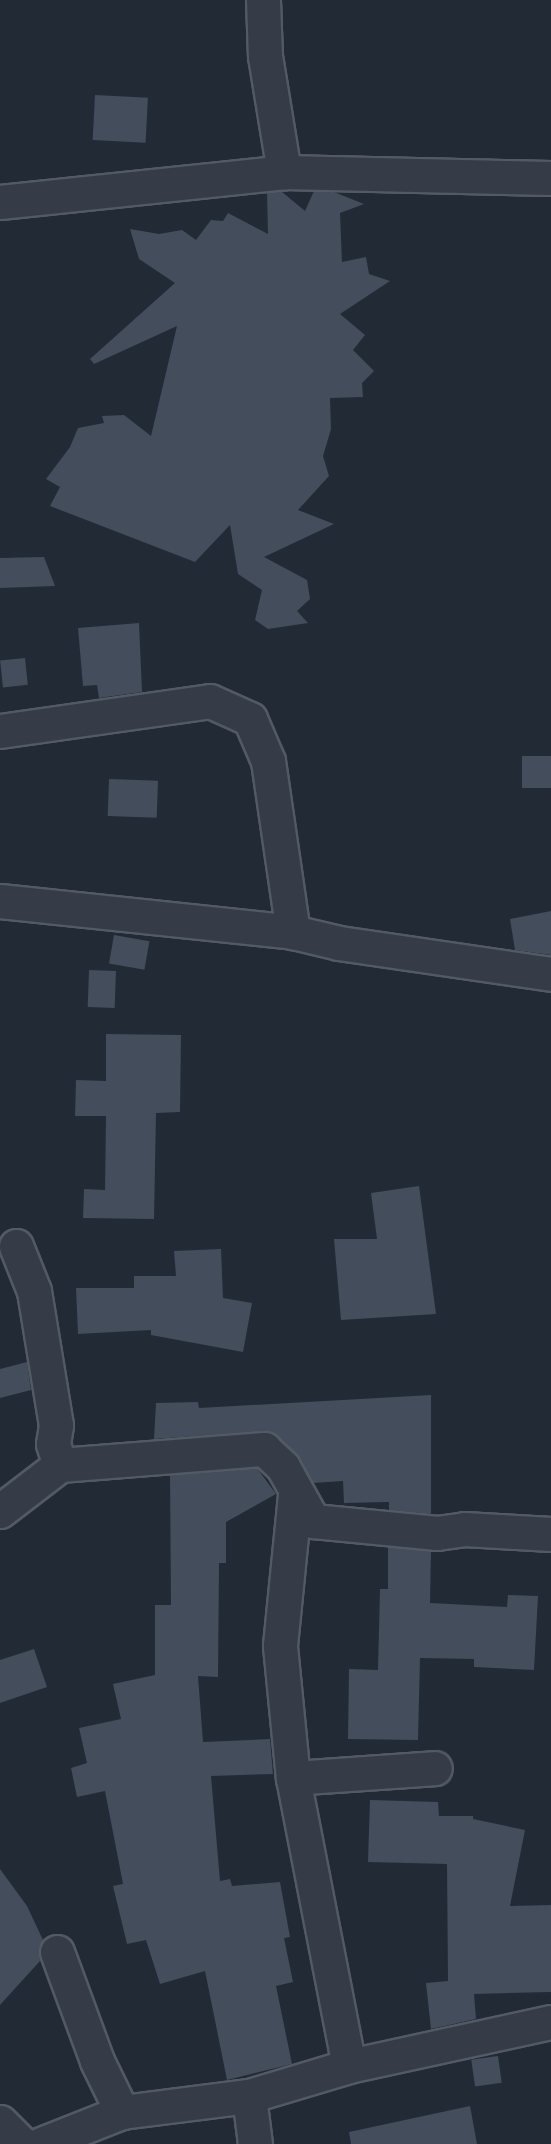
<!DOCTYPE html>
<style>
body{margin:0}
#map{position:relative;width:551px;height:2144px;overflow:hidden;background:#222a36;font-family:"Open Sans",sans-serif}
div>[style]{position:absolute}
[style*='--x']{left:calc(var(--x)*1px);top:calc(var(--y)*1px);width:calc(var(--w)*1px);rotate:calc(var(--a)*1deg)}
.building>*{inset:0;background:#434d5b;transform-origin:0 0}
.roads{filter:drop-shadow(2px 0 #525a64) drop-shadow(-2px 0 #525a64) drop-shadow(0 2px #525a64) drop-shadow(0 -2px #525a64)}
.minor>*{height:33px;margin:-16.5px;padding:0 16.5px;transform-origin:16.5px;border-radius:16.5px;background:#353c47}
span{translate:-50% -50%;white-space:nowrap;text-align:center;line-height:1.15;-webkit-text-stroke:4.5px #1a212b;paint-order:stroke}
</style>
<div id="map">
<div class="building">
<div style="left:95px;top:95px;width:53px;height:45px;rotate:3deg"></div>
<div style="clip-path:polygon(281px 191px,305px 211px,314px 191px,334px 192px,364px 204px,340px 213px,342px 262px,366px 257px,369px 274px,390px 281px,340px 314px,365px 335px,353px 350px,374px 371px,362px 383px,363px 397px,330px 398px,331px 429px,323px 456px,329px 476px,298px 510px,334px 524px,264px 557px,307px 580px,310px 599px,297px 611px,308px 623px,268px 629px,255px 620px,262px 590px,238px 574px,230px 525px,195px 562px,50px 506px,60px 487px,46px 479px,70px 447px,78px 428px,104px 423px,102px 416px,124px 415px,151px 436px,177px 326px,94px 364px,90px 359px,175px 283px,139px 259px,130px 229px,159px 234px,182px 230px,196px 240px,211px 220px,223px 221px,228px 213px,268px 234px,267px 193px)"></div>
<div style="clip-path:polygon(44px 557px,55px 586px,0 588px,0 558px)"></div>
<div style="clip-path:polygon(139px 623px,142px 692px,99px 698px,97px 685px,83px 686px,78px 628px)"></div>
<div style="left:25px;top:658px;width:27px;height:25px;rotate:84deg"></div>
<div style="left:522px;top:756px;width:29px;height:32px"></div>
<div style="left:109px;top:779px;width:49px;height:37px;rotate:2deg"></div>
<div style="clip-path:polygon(551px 911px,551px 955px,515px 950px,510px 919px)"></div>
<div style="left:114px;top:935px;width:36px;height:29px;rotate:10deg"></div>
<div style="left:89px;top:970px;width:27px;height:37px;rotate:2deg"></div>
<div style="clip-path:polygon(106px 1034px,181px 1035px,180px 1112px,156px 1113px,154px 1219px,83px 1218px,84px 1189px,105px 1190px,106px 1116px,75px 1116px,76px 1080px,106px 1081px)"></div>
<div style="clip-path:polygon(419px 1186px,436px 1314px,341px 1320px,334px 1239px,377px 1239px,371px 1193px)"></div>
<div style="clip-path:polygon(221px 1249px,223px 1298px,252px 1303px,243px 1352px,151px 1335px,151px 1330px,78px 1334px,76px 1288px,134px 1288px,134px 1276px,176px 1276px,174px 1251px)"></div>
<div style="clip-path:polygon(27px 1362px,31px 1390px,0 1398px,0 1369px)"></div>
<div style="clip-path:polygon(431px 1395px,431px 1514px,389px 1510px,389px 1502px,344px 1503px,343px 1481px,313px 1483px,296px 1454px,270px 1431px,154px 1439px,156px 1403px,198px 1402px,199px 1408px)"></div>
<div style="clip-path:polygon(257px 1468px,276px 1494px,226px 1522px,226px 1563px,219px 1563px,218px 1677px,198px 1676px,203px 1742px,270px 1739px,273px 1774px,211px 1776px,220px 1881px,230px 1879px,232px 1886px,280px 1882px,290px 1937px,284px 1938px,293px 1982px,276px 1986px,292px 2064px,227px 2080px,205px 1971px,160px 1984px,146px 1940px,127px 1944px,113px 1886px,123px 1884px,105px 1791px,77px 1797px,71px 1768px,87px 1763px,79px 1728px,121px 1719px,113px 1684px,155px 1675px,155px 1605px,171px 1605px,170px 1475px)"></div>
<div style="clip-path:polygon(388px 1547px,431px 1551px,430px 1603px,507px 1607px,508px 1595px,538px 1596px,534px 1670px,474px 1667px,474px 1659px,420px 1658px,418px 1740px,348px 1739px,349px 1669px,378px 1670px,380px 1589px,388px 1589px)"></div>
<div style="clip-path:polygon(34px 1649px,47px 1687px,0 1703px,0 1660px)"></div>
<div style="clip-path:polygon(370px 1800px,438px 1802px,439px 1816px,473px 1816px,473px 1819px,525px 1830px,510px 1906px,551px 1905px,551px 1992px,474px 1994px,476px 2019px,431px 2029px,426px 1983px,448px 1981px,447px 1864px,368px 1862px)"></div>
<div style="clip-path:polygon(0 1869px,27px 1906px,43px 1940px,39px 1949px,40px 1961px,0 2005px)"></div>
<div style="left:498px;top:2056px;width:27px;height:27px;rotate:82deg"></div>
<div style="clip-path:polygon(470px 2106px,477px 2144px,351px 2144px,349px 2132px)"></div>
</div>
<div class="roads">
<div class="minor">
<div style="--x:263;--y:0;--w:56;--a:88"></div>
<div style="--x:265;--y:56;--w:118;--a:80.7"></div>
<div style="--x:0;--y:202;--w:286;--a:-6"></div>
<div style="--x:284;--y:172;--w:267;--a:1.3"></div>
<div style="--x:0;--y:731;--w:212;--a:-8.1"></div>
<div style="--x:210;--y:701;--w:44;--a:24.2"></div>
<div style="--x:250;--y:719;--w:46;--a:66.8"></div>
<div style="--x:268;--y:761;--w:173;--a:81.7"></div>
<div style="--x:0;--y:901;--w:295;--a:6"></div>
<div style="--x:293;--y:932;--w:47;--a:13.4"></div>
<div style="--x:339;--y:943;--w:214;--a:8.3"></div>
<div style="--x:16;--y:1246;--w:48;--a:68.2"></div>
<div style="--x:34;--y:1291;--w:136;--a:80.7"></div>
<div style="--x:56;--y:1425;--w:19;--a:99"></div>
<div style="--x:53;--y:1444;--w:22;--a:72"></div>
<div style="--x:295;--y:1495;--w:152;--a:95.7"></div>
<div style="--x:280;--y:1646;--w:133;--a:84.4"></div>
<div style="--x:293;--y:1778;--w:293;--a:79"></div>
<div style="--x:0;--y:1511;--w:76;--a:-37.5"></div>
<div style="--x:60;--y:1465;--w:205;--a:-4.5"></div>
<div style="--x:264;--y:1449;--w:26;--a:43"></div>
<div style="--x:283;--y:1467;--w:62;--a:60.9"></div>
<div style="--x:313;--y:1521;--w:125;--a:5.5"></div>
<div style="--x:437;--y:1533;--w:27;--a:-8"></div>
<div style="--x:464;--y:1529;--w:87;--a:3.3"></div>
<div style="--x:293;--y:1778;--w:142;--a:-4"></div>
<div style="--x:57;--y:1952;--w:116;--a:69.8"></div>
<div style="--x:97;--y:2061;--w:57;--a:63.9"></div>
<div style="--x:249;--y:2096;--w:48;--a:82.9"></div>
<div style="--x:0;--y:2122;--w:31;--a:45"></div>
<div style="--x:41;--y:2144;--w:87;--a:-21.6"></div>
<div style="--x:122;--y:2112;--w:128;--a:-7.2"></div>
<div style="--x:249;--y:2096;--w:104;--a:-16.7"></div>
<div style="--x:349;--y:2066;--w:207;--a:-12.3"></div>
</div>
</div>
</div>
